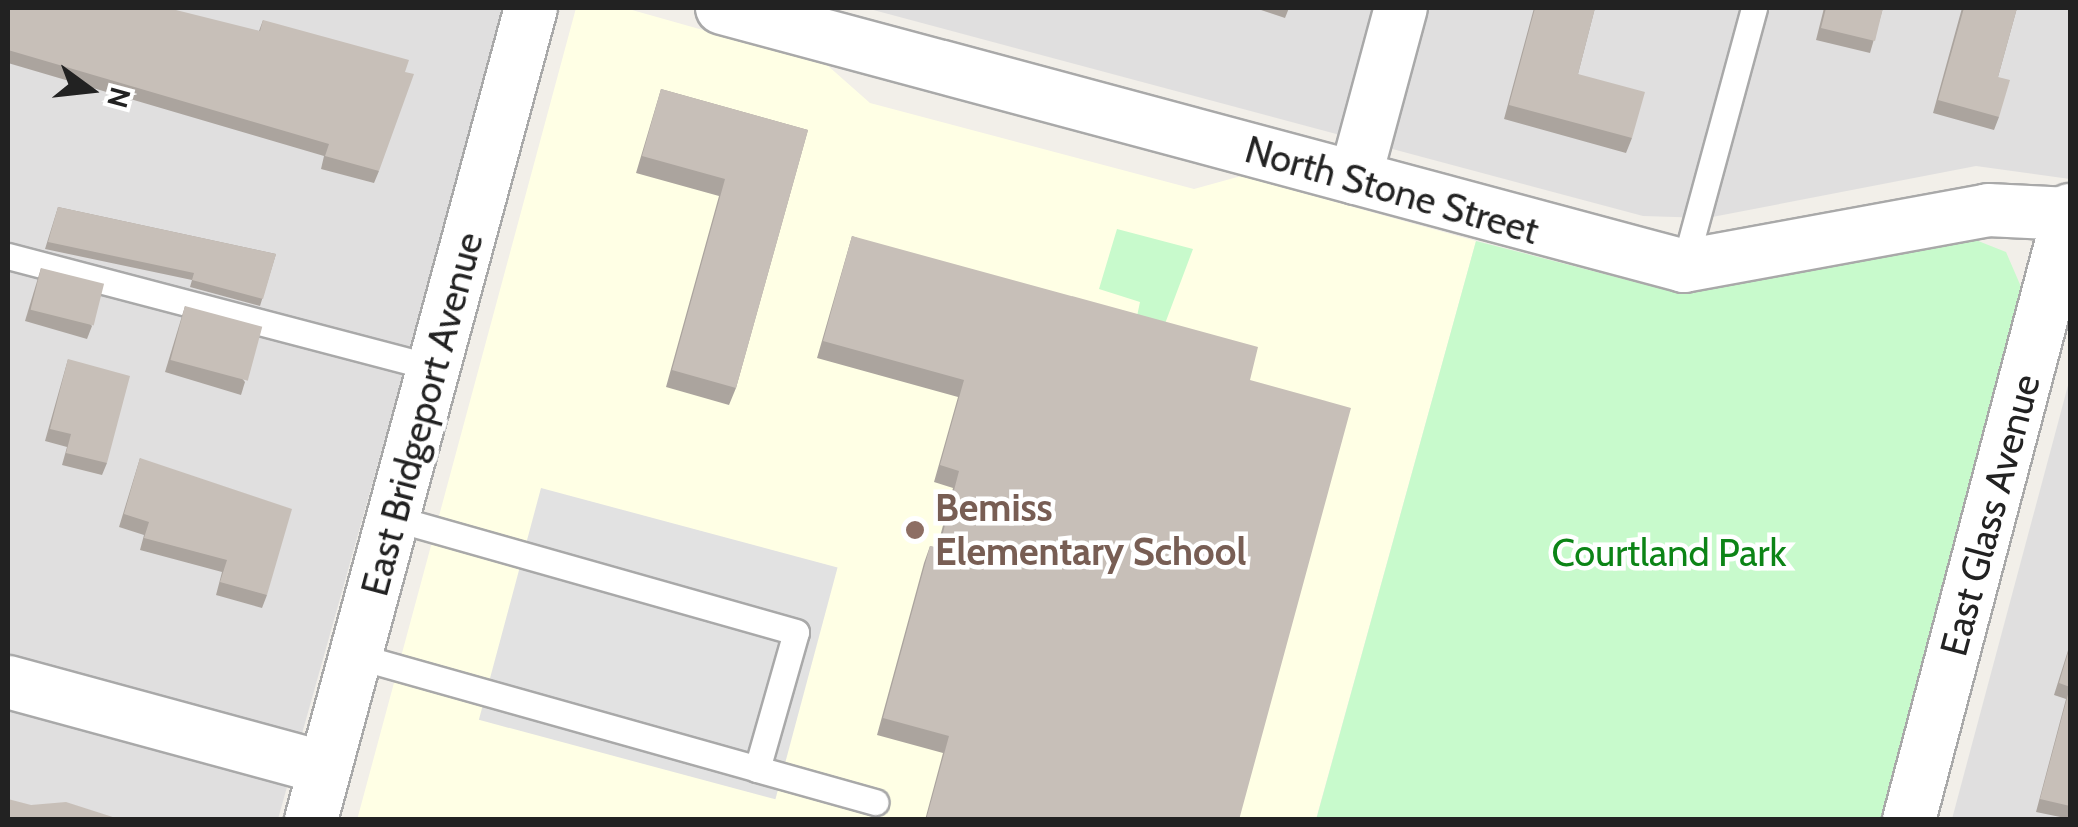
<!DOCTYPE html>
<style>
body{margin:0}
#map{position:relative;width:2078px;height:827px;overflow:hidden;background:#f2efe9;font-family:Cabin,sans-serif}
div>[style]{position:absolute}
[style*='--x']{left:calc(var(--x)*1px);top:calc(var(--y)*1px);width:calc(var(--w)*1px);rotate:calc(var(--a)*1deg)}
.residential>*{inset:0;background:#e0dfdf}
.education>*{inset:0;background:#ffffe5}
.park>*{inset:0;background:#c8facc}
.parking>*{inset:0;background:#e2e2e2;transform-origin:0 0}
.roads{filter:drop-shadow(2px 0 #a9a9a9) drop-shadow(-2px 0 #a9a9a9) drop-shadow(0 2px #a9a9a9) drop-shadow(0 -2px #a9a9a9)}
.service>*{height:25px;margin:-12.5px;padding:0 12.5px;transform-origin:12.5px;border-radius:12.5px;background:#fff}
.minor>*{height:52px;margin:-26px;padding:0 26px;transform-origin:26px;border-radius:26px;background:#fff}
.wall>*{inset:0;background:#aba49e}
.building>*{inset:0;background:#c7bfb8;transform-origin:0 0}
.dots>*{width:28px;height:28px;translate:-50% -50%;box-sizing:border-box;border:5px solid #fff;border-radius:50%}
span{translate:-50% -50%;white-space:nowrap;text-align:center;line-height:1.15;-webkit-text-stroke:9px #fff;paint-order:stroke}
.street-label{font-size:38px;color:#222}
.education-label{font-size:38px;color:#785e54;font-weight:700}
.left{translate:0 -50%;text-align:left}
.park-label{font-size:38px;color:#0c8416}
.frame{position:absolute;inset:0;border:10px solid #222;pointer-events:none}
.north{position:absolute;left:40px;top:40px;width:100px;height:100px;-webkit-text-stroke:8px #fff;paint-order:stroke;rotate:105deg;font-size:28px;font-weight:700;line-height:40px;text-align:center;color:#222}
.north::after{content:'';display:block;margin:auto;width:35px;height:45px;background:#222;clip-path:polygon(50% 0,100% 100%,50% 72%,0 100%)}
</style>
<div id="map">
<div class="residential">
<div style="clip-path:polygon(8px 8px,506px 8px,278px 819px,8px 819px)"></div>
<div style="clip-path:polygon(866px 8px,2070px 8px,2070px 179px,1976px 166px,1707px 218px,1643px 216px)"></div>
<div style="clip-path:polygon(2070px 378px,2070px 819px,1952px 819px)"></div>
</div>
<div class="education">
<div style="clip-path:polygon(576px 8px,625px 8px,827px 65px,870px 103px,1194px 189px,1241px 176px,1476px 241px,1316px 819px,357px 820px)"></div>
</div>
<div class="park">
<div style="clip-path:polygon(1117px 229px,1193px 249px,1163px 329px,1136px 321px,1140px 302px,1099px 289px)"></div>
<div style="clip-path:polygon(1958px 233px,2006px 252px,2031px 310px,2000px 375px,1882px 819px,1316px 820px,1476px 241px,1647px 285px,1701px 285px,1889px 256px,1922px 237px)"></div>
</div>
<div class="parking">
<div style="left:541px;top:488px;width:307px;height:240px;rotate:15deg"></div>
</div>
<div class="roads">
<div class="service">
<div style="--x:8;--y:256;--w:440;--a:14.7"></div>
<div style="--x:1684;--y:266;--w:267;--a:-74.8"></div>
<div style="--x:356;--y:656;--w:417;--a:15.7"></div>
<div style="--x:757;--y:769;--w:142;--a:-74.1"></div>
<div style="--x:796;--y:632;--w:415;--a:-164.2"></div>
<div style="--x:757;--y:769;--w:123;--a:15.6"></div>
</div>
<div class="minor">
<div style="--x:722;--y:8;--w:996;--a:15.01"></div>
<div style="--x:1684;--y:266;--w:309;--a:-10.4"></div>
<div style="--x:1988;--y:210;--w:82;--a:2.8"></div>
<div style="--x:1355;--y:178;--w:176;--a:-74.9"></div>
<div style="--x:8;--y:682;--w:328;--a:15.2"></div>
<div style="--x:311;--y:820;--w:841;--a:-74.84"></div>
<div style="--x:1909;--y:820;--w:631;--a:-75.21"></div>
</div>
</div>
<div class="wall">
<div style="clip-path:polygon(8px 8px,259px 31px,263px 20px,379px 171px,374px 183px,321px 169px,324px 156px,8px 63px)"></div>
<div style="clip-path:polygon(1255px 8px,1289px 8px,1285px 18px)"></div>
<div style="clip-path:polygon(1534px 8px,1595px 8px,1578px 74px,1632px 138px,1626px 153px,1504px 119px)"></div>
<div style="clip-path:polygon(1824px 8px,1883px 8px,1870px 53px,1816px 40px)"></div>
<div style="clip-path:polygon(1962px 8px,2017px 8px,1998px 77px,1999px 117px,1994px 130px,1933px 113px)"></div>
<div style="clip-path:polygon(661px 89px,808px 130px,736px 388px,729px 405px,666px 387px,719px 196px,636px 173px)"></div>
<div style="clip-path:polygon(58px 207px,276px 254px,260px 306px,190px 287px,192px 280px,45px 249px)"></div>
<div style="clip-path:polygon(852px 236px,1250px 380px,1239px 820px,925px 820px,943px 753px,877px 735px,924px 563px,930px 546px,937px 548px,953px 488px,934px 482px,958px 397px,817px 358px)"></div>
<div style="clip-path:polygon(41px 268px,92px 326px,87px 339px,25px 321px)"></div>
<div style="clip-path:polygon(185px 306px,245px 382px,241px 395px,165px 372px)"></div>
<div style="clip-path:polygon(68px 359px,107px 463px,102px 475px,62px 465px,67px 447px,45px 441px)"></div>
<div style="clip-path:polygon(140px 458px,267px 595px,262px 608px,216px 595px,222px 572px,140px 550px,144px 535px,119px 527px)"></div>
<div style="clip-path:polygon(2070px 644px,2070px 819px,2036px 812px,2066px 699px,2054px 695px)"></div>
</div>
<div class="building">
<div style="clip-path:polygon(8px 8px,168px 8px,260px 31px,263px 20px,409px 60px,405px 72px,414px 74px,379px 171px,325px 156px,329px 144px,8px 50px)"></div>
<div style="clip-path:polygon(1535px 8px,1595px 8px,1578px 74px,1645px 92px,1632px 138px,1509px 105px)"></div>
<div style="clip-path:polygon(1826px 8px,1883px 8px,1875px 41px,1821px 28px)"></div>
<div style="clip-path:polygon(1964px 8px,2017px 8px,1998px 77px,2010px 80px,1999px 117px,1938px 100px)"></div>
<div style="clip-path:polygon(661px 89px,808px 130px,736px 388px,672px 370px,725px 179px,642px 156px)"></div>
<div style="clip-path:polygon(58px 207px,276px 254px,263px 299px,192px 280px,194px 273px,48px 242px)"></div>
<div style="clip-path:polygon(852px 236px,1258px 347px,1250px 380px,1351px 408px,1239px 820px,926px 820px,949px 736px,883px 718px,930px 546px,939px 548px,959px 471px,940px 465px,964px 380px,823px 341px)"></div>
<div style="left:41px;top:268px;width:65px;height:43px;rotate:14deg"></div>
<div style="left:185px;top:306px;width:80px;height:56px;rotate:15deg"></div>
<div style="clip-path:polygon(68px 359px,130px 376px,107px 463px,66px 453px,71px 434px,50px 429px)"></div>
<div style="clip-path:polygon(140px 458px,292px 509px,267px 595px,220px 582px,227px 560px,144px 538px,149px 522px,124px 514px)"></div>
<div style="clip-path:polygon(2070px 646px,2070px 806px,2040px 799px,2070px 687px,2059px 683px)"></div>
<div style="clip-path:polygon(8px 799px,31px 805px,66px 802px,122px 820px,8px 820px)"></div>
</div>
<div class="dots">
<div style="left:915px;top:530px;background:#8d6e63"></div>
</div>
<div class="street-label">
<span style="left:1392px;top:190px;rotate:16deg">North Stone Street</span>
<span style="left:422px;top:414px;rotate:-75deg">East Bridgeport Avenue</span>
<span style="left:1990px;top:515px;rotate:-75deg">East Glass Avenue</span>
</div>
<div class="education-label">
<span class="left" style="left:935px;top:530px">Bemiss<br>Elementary School</span>
</div>
<div class="park-label">
<span style="left:1669px;top:553px">Courtland Park</span>
</div>
<div class="frame"></div>
<div class="north">N</div>
</div>
